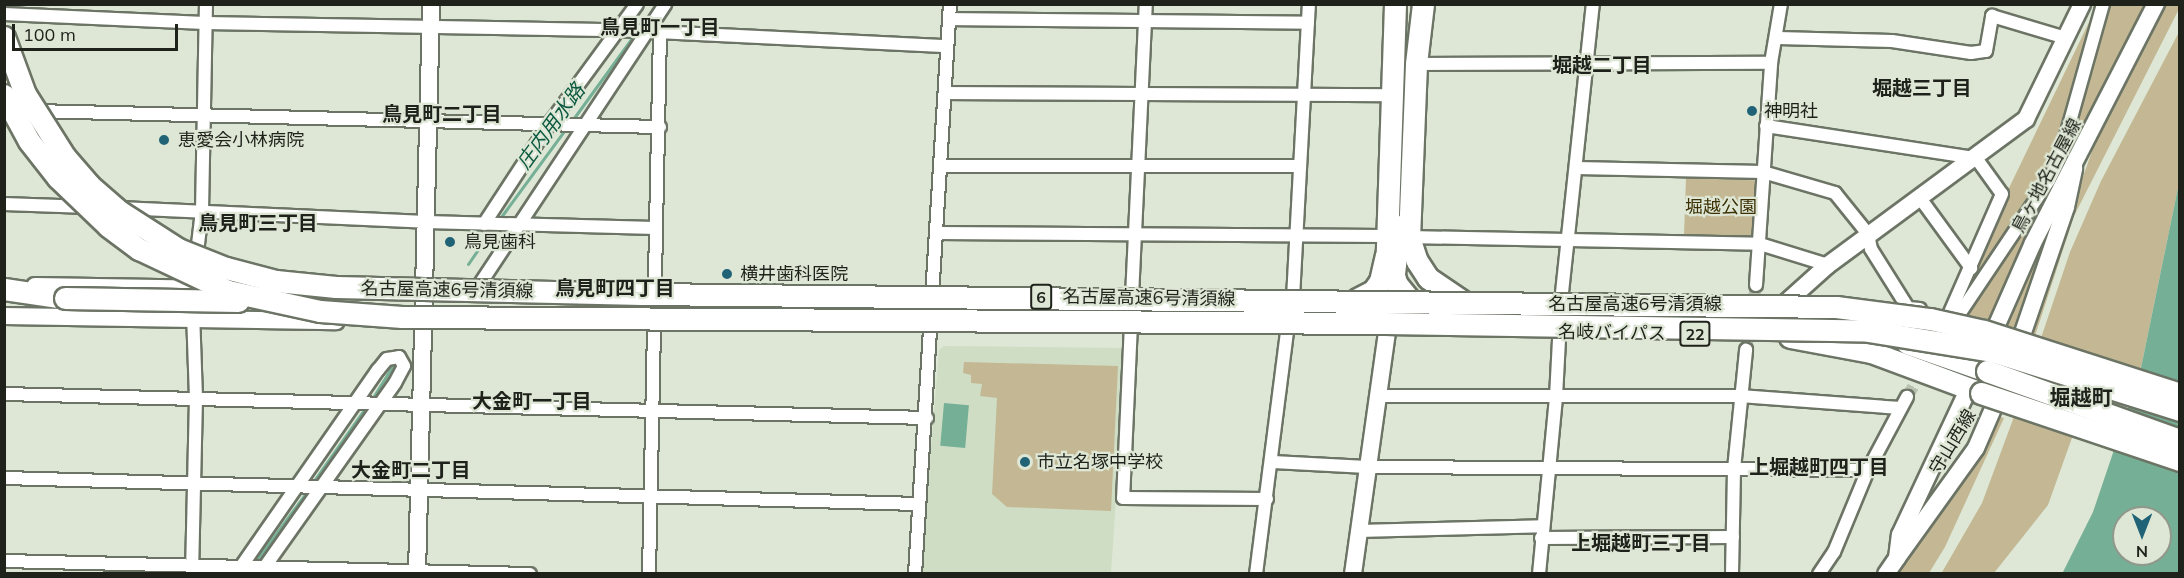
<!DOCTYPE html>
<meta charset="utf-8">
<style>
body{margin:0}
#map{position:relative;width:2184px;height:578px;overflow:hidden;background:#dee7d5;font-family:Mulish,"Noto Sans JP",sans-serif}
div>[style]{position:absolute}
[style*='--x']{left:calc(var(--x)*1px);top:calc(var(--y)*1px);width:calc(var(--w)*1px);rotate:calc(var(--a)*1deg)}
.built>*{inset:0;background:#d0ddc5}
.green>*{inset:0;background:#c3b893;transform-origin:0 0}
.water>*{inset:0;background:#74af96;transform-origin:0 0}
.stream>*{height:3px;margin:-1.5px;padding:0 1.5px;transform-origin:1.5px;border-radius:1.5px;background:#74af96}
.street-tunnel>*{height:12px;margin-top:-6px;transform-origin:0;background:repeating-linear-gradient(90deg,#b8c0b0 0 12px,transparent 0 18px)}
.roads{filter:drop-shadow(2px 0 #6c7465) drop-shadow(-2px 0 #6c7465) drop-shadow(0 2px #6c7465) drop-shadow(0 -2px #6c7465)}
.street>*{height:12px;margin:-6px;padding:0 6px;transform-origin:6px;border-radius:6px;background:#fff}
.secondary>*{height:16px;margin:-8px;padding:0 8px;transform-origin:8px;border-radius:8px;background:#fff}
.highway>*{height:21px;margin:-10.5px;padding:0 10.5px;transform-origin:10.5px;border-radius:10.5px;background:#fff}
.bridges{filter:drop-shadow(2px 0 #6c7465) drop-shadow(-2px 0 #6c7465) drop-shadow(0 2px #6c7465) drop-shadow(0 -2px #6c7465)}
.highway-bridge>*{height:21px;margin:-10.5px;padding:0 10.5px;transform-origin:10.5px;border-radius:10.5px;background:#fff}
.dots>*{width:16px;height:16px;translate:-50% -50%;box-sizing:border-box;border:3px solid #dee7d5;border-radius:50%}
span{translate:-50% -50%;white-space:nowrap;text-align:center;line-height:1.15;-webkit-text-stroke:4.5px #dee7d5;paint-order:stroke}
.shield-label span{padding:2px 4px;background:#dee7d5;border:2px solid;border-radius:4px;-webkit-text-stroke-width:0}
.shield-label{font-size:16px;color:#1e221b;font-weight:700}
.poi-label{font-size:18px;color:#1e221b}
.left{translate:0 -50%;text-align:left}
.street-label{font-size:18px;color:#1e221b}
.park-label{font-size:18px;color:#3c3004}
.neighbourhood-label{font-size:20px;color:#1e221b;font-weight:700}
.water-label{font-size:20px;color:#0b5941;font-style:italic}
.quarter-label{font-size:21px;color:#1e221b;font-weight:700}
.frame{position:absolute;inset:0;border:6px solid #1e221b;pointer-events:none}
.north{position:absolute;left:2112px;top:506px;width:60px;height:60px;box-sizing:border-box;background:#dee7d5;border:2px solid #91988b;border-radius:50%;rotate:180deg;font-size:16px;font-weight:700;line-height:24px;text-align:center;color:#1e221b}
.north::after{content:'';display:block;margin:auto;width:21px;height:27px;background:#216376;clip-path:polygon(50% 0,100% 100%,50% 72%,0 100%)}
.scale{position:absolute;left:12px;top:24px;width:166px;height:27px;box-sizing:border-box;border:3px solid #1e221b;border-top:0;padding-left:8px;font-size:18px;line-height:21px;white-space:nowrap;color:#1e221b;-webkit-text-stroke:4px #dee7d5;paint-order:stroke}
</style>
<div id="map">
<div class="built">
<div style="clip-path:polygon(944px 346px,1123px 348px,1126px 351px,1111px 573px,921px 574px,939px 350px)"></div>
</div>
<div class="green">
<div style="clip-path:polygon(2110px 5px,2149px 5px,2068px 162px,2063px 162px)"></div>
<div style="clip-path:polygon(2164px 5px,2179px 5px,2179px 9px,2074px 216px,2034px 339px,1954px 322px,2002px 194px,2009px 188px,2092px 16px,2050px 167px,2050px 180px,2064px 188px,2069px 216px,2106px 112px)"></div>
<div style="clip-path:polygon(2179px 32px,2179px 183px,2140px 373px,2040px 341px,2070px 252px,2101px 181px)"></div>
<div style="left:1686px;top:178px;width:75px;height:57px;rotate:2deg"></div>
<div style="clip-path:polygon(964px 362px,1118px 366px,1111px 511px,1007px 507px,992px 494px,997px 398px,980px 396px,982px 384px,971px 383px,971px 375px,963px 373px)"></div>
<div style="clip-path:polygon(2015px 414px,2073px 435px,2048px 505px,1994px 573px,1941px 574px,1982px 503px)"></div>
<div style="clip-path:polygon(1996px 416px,2004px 418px,1945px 547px,1929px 573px,1896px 574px)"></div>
</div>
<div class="water">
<div style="clip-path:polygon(evenodd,2179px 183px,2179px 573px,2062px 574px,2093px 512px,2140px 373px,2179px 183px,2124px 518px,2160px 518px,2160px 554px,2124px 554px,2124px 518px)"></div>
<div style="left:944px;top:403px;width:25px;height:43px;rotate:5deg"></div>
</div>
<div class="stream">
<div style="--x:640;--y:28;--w:29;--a:-55"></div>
<div style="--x:571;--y:122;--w:107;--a:-54.1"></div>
<div style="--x:498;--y:221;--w:117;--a:-53.7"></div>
<div style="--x:468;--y:264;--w:46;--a:-55.6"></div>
<div style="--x:372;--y:399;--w:40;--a:-58"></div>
<div style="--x:313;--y:482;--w:92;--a:-54.8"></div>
<div style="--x:255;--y:562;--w:89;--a:-53.6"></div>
</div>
<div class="street-tunnel">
<div style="--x:1746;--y:350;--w:66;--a:-81.3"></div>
<div style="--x:1907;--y:397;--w:35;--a:-59"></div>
</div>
<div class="roads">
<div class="street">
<div style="--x:4;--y:14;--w:201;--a:2.6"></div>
<div style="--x:205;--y:23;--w:412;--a:1"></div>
<div style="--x:617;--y:30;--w:330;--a:2.8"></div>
<div style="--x:949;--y:19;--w:359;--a:0.6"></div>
<div style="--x:1778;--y:38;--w:114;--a:1.5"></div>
<div style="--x:1892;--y:41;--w:80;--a:8.6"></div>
<div style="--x:1971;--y:53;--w:15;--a:-8"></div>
<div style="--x:1986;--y:51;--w:36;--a:-80"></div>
<div style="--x:1992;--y:16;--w:77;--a:16.6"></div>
<div style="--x:1416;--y:64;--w:355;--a:-0.2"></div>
<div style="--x:945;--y:93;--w:445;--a:0.3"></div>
<div style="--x:35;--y:111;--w:625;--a:1.47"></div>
<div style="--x:1766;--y:126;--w:212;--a:8.7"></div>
<div style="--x:1976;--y:158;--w:44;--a:54.2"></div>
<div style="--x:2002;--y:194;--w:132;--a:113.7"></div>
<div style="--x:1949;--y:315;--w:9;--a:54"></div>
<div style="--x:940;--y:166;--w:359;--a:0"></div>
<div style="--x:1577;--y:168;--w:186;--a:1.2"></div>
<div style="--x:1763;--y:172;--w:75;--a:16.3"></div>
<div style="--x:1835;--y:193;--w:53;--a:51.2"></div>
<div style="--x:1868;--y:234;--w:15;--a:79"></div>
<div style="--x:1871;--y:249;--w:70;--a:57.9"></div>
<div style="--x:1908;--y:308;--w:12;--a:5"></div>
<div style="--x:1920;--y:198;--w:87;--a:53.9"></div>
<div style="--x:4;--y:204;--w:84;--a:2"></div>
<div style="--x:120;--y:208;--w:306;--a:2.6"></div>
<div style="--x:426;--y:222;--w:229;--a:1.5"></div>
<div style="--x:484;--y:224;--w:121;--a:-56.8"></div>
<div style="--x:550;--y:123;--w:147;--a:-53.8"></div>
<div style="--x:938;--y:233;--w:447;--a:0.4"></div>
<div style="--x:1409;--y:237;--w:351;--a:1.1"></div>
<div style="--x:1760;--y:244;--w:71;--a:17.2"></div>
<div style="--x:196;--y:261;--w:50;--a:-83.2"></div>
<div style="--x:202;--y:211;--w:207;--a:-88.9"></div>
<div style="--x:1756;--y:285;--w:223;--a:-86.1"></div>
<div style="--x:1771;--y:63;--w:60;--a:-80.4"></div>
<div style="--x:476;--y:290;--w:343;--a:-56.5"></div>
<div style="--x:1132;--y:297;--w:293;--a:-87.3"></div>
<div style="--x:1293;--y:298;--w:294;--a:-86.9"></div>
<div style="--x:1131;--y:324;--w:174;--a:92.6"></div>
<div style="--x:1123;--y:498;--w:144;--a:0.4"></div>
<div style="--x:1950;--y:328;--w:178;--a:-56.2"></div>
<div style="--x:2049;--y:180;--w:25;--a:-64"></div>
<div style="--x:2060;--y:157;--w:159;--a:-74.3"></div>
<div style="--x:4;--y:394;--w:923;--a:1.49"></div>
<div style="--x:1378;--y:396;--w:362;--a:0"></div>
<div style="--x:1740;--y:396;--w:161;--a:4.3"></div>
<div style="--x:1273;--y:462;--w:94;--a:3"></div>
<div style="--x:1367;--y:467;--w:501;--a:0.34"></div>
<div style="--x:4;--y:478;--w:915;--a:1.63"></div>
<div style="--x:1358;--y:531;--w:185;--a:-1.5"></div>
<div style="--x:1541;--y:538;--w:192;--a:-0.3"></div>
<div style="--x:4;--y:561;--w:526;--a:1.42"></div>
<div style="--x:192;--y:574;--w:176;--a:-88.7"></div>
<div style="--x:196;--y:398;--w:87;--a:-92"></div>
<div style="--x:236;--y:574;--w:249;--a:-55.2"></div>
<div style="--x:378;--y:370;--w:14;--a:-51"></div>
<div style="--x:387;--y:359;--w:12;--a:-9"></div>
<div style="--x:399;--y:357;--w:10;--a:61"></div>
<div style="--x:404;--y:366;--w:19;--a:118"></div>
<div style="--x:395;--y:383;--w:234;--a:125.3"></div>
<div style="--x:649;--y:574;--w:542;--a:-88.84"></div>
<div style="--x:915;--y:574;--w:571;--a:-86.49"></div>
<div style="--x:1256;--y:574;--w:252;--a:-82.7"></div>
<div style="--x:1539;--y:574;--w:178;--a:-84.5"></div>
<div style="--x:1556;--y:397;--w:95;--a:-87"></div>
<div style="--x:1561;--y:302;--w:300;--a:-83.9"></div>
<div style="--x:1732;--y:574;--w:105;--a:-88.9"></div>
<div style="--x:1734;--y:469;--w:120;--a:-84.2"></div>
<div style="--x:1819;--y:574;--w:27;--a:-56"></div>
<div style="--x:1834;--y:552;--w:89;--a:-67.5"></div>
<div style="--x:1868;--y:470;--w:83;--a:-61.9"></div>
</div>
<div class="secondary">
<div style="--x:1397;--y:274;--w:51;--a:-83.3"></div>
<div style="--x:35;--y:286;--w:185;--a:0.9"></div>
<div style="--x:1780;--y:308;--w:64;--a:-41.9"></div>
<div style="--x:1828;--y:265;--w:246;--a:-36.4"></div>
<div style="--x:2026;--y:119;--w:128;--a:-64"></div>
<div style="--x:4;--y:316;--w:332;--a:0.9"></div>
<div style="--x:1988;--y:345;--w:111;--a:-66.2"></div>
<div style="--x:2033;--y:243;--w:269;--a:-62.8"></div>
<div style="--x:2016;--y:353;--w:154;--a:-71.1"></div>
<div style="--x:2066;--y:207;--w:40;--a:-78"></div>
<div style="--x:1897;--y:558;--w:135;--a:-54.3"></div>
<div style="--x:1976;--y:448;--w:65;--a:-66.6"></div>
<div style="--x:417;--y:574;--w:570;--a:-88.59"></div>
<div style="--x:1353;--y:574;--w:265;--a:-82"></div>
<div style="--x:1886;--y:574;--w:19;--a:-55"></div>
<div style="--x:1897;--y:558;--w:23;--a:-83"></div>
<div style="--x:1900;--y:535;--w:162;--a:-64.9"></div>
</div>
<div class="highway">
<div style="--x:1395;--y:4;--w:247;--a:91.9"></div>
<div style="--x:1387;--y:251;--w:33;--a:74"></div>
<div style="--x:1396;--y:283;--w:38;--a:51"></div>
<div style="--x:1423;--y:4;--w:60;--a:96.7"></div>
<div style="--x:1416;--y:64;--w:173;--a:92.3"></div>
<div style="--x:1409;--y:237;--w:25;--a:72"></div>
<div style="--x:1417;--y:261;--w:20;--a:57"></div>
<div style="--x:1428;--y:278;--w:41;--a:34.1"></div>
<div style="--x:4;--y:289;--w:62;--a:8.4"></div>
<div style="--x:1357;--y:299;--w:18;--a:-27"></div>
<div style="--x:1373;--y:291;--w:12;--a:-55"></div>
<div style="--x:1380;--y:281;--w:27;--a:-77"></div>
<div style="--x:1798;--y:312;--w:65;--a:13.4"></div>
<div style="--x:1790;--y:337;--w:82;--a:10.5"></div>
<div style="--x:1871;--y:352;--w:117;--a:20.4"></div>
<div style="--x:1907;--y:343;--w:85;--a:19.3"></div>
</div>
</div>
<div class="bridges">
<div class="highway-bridge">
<div style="--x:4;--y:37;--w:61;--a:69.8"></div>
<div style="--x:25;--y:94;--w:75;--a:57.6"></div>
<div style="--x:65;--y:157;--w:37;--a:49"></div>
<div style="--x:89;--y:185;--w:40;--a:41"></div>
<div style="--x:119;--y:211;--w:70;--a:32.8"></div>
<div style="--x:178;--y:249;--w:52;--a:21.6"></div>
<div style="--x:226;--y:268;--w:52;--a:14.6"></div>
<div style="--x:276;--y:281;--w:60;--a:5.7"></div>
<div style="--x:336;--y:287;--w:306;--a:1.3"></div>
<div style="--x:642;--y:294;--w:1194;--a:0.62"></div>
<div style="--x:1836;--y:307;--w:95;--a:7.3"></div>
<div style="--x:1930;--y:319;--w:55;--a:12.5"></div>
<div style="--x:1984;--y:331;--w:206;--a:17.8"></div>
<div style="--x:4;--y:95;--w:52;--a:61.5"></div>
<div style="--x:29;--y:141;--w:47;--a:51.9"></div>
<div style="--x:58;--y:178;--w:69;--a:43.8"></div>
<div style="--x:108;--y:226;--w:39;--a:37"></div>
<div style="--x:139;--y:249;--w:98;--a:25.3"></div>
<div style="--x:228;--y:291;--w:94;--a:12.3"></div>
<div style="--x:320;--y:311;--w:82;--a:4.2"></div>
<div style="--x:402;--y:317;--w:978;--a:0.35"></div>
<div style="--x:1380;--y:323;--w:489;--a:0.9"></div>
<div style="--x:1869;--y:331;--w:125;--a:9.2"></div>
<div style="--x:1992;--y:351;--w:197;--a:17.4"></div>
<div style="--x:65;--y:298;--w:173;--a:1"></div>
<div style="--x:1987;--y:371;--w:205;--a:19.7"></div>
<div style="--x:1981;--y:393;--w:210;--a:18.6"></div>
</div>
</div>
<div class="dots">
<div style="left:1752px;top:111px;background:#216376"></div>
<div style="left:164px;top:140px;background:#216376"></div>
<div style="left:450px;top:242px;background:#216376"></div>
<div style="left:727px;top:274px;background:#216376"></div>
<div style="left:1025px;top:462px;background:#216376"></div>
</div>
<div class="shield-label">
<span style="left:1041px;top:297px">6</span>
<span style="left:1695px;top:334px">22</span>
</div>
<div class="poi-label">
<span class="left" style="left:1764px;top:111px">神明社</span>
<span class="left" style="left:178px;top:140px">恵愛会小林病院</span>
<span class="left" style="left:464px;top:242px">鳥見歯科</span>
<span class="left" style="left:740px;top:274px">横井歯科医院</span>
<span class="left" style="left:1037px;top:462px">市立名塚中学校</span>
</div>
<div class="street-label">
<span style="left:2047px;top:176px;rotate:-62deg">鳥ヶ地名古屋線</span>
<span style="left:447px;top:290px;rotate:1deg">名古屋高速6号清須線</span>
<span style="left:1149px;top:298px;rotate:1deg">名古屋高速6号清須線</span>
<span style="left:1635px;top:304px">名古屋高速6号清須線</span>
<span style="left:1612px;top:333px;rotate:1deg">名岐バイパス</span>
<span style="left:1953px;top:442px;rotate:-59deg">守山西線</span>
</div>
<div class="park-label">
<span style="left:1721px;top:207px">堀越公園</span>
</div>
<div class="neighbourhood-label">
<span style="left:660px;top:26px">鳥見町一丁目</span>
<span style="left:1602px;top:64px">堀越二丁目</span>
<span style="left:1922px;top:87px">堀越三丁目</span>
<span style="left:442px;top:113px">鳥見町二丁目</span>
<span style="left:258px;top:222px">鳥見町三丁目</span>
<span style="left:615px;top:287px">鳥見町四丁目</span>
<span style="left:532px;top:400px">大金町一丁目</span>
<span style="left:1819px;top:466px">上堀越町四丁目</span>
<span style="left:411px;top:469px">大金町二丁目</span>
<span style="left:1641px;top:542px">上堀越町三丁目</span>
</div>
<div class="water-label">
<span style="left:550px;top:126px;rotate:-54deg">庄内用水路</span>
</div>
<div class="quarter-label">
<span style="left:2081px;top:397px">堀越町</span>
</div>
<div class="frame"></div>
<div class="north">N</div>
<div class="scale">100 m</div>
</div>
